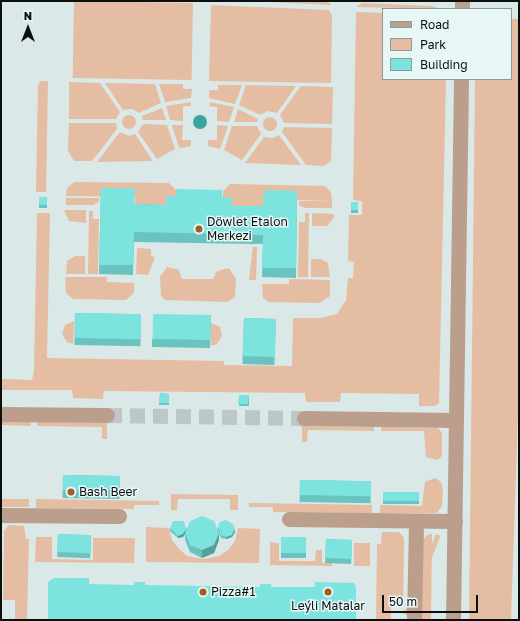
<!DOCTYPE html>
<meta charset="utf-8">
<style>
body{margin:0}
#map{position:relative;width:520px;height:621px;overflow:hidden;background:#dae9e8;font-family:"Golos Text",sans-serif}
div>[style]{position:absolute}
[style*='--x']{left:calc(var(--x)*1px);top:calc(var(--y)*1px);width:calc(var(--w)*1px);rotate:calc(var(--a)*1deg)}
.green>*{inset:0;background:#e4bda2;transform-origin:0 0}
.round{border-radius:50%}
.water>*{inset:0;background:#39a5a1}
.minor-tunnel>*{height:15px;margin-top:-7.5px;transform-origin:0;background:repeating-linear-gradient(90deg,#bbc8c7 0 15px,transparent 0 23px)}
.minor>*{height:15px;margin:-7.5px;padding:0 7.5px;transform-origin:7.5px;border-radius:7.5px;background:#bb9e8b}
.wall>*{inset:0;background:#6bc3bf;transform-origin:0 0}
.shaded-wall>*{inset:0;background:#579f9b}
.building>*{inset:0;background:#7ce3de;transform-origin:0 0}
.dots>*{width:11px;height:11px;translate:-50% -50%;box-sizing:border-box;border:2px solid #e7f7f6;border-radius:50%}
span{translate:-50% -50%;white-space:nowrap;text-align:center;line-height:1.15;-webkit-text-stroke:3px #e7f7f6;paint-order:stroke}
.poi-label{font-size:12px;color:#0b100f}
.left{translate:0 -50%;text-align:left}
.frame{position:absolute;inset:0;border:2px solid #0b100f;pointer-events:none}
.legend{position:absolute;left:382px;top:8px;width:130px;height:72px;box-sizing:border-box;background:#e7f7f6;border:1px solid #8f9b9a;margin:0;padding:5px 7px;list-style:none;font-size:12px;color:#0b100f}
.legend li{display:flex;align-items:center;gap:8px;height:20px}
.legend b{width:20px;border:1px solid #8f9b9a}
.north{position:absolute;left:8px;top:8px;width:40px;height:40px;-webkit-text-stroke:3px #e7f7f6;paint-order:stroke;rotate:0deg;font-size:11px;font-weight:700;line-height:16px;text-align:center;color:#0b100f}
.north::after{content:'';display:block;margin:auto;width:14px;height:18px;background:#0b100f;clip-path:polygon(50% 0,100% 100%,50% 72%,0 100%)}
.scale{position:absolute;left:382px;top:595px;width:96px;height:18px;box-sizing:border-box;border:2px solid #0b100f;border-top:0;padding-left:5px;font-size:12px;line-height:14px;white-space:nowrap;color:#0b100f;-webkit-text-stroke:3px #e7f7f6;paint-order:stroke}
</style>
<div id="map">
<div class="green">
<div style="left:74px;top:1px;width:119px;height:77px;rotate:1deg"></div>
<div style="clip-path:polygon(248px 1px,328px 1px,331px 5px)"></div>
<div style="clip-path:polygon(362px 3px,432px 6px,441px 9px,356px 7px)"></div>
<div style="clip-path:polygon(211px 5px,329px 10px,332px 16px,331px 83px,209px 81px)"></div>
<div style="clip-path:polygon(356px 12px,383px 13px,383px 79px,446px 79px,439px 403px,435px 406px,419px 406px,419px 394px,341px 393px,340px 402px,306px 402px,305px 393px,104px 391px,103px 399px,73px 398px,72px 390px,1px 390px,1px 379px,32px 380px,34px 371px,37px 213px,50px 213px,47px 358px,224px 361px,224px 365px,292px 366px,293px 318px,321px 318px,337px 314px,346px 300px,348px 278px,353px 278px,354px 262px,348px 261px,349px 215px,362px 215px,362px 201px,353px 200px)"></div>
<div style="clip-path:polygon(511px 19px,519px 19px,519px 384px,511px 620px,469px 620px,475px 79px,511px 79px)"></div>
<div style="clip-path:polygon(41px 81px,48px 81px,46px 192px,36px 192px,38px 85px)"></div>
<div style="clip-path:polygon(69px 82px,100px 83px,120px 112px,116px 119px,69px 119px)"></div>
<div style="clip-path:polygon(105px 83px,155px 84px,161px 103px,139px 113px,132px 109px,123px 110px)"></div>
<div style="clip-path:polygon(159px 84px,183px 84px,183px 89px,192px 89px,191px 98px,165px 102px)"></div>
<div style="clip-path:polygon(218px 85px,242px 85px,235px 104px,209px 98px,209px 90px,218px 90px)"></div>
<div style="clip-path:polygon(246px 85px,296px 86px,277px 113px,268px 111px,260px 115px,239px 105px)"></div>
<div style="clip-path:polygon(301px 86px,333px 87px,332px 124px,284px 123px,280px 115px)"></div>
<div style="clip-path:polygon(191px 102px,191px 106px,183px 106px,183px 121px,170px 120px,166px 106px)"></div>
<div style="clip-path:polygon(210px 102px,234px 107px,229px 122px,217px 121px,217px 107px,209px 106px)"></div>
<div style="clip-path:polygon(162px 108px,166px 120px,143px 120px,142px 116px)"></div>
<div style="clip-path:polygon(238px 109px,258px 119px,257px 122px,234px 122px)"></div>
<div class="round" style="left:122px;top:115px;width:14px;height:14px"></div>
<div class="round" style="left:263px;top:117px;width:14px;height:14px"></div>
<div style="clip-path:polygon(69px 123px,116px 123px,117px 129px,92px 161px,74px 161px,68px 151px)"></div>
<div style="clip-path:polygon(143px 124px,167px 125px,175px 149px,157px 159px,138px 132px)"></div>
<div style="clip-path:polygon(172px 125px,183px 125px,182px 140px,191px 140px,191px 146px,179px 148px)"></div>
<div style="clip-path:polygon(217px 125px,228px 126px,220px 149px,208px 146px,208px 140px,217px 140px)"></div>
<div style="clip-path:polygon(232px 126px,257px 126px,261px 134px,242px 160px,224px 150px)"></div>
<div style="clip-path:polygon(284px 127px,332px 128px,331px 161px,324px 166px,306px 165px,282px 132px)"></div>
<div style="clip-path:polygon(120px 132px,129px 136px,135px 134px,153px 161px,97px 162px)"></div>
<div style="clip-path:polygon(279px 135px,301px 165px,245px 163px,264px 137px,273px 138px)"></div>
<div style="clip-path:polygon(74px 182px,169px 183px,176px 190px,175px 206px,135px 213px,135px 197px,66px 196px,67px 188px)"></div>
<div style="clip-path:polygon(230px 184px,325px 186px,331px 192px,332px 201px,263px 199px,263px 215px,223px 206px,223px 191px)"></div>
<div style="clip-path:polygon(66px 198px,99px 198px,99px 202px,93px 205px,66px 205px)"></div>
<div style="clip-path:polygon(299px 201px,332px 201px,332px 208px,305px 208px,299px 205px)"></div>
<div style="clip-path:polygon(64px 210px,86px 210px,86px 223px,69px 221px)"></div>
<div style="clip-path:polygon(89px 211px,93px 211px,93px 219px,99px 219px,98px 274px,88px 274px)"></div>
<div style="clip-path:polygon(305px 213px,309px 213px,308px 277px,298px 277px,299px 222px,305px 222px)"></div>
<div style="clip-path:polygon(312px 213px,334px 214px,334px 217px,327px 226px,312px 226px)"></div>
<div style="clip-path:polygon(253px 247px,257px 247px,256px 280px,249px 280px)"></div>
<div style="clip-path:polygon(137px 248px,151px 249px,151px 256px,155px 257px,148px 275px,136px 274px)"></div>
<div style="clip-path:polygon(75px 256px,85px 256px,85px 274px,66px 274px,67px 261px)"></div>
<div style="clip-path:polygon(311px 259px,321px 259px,328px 263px,330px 277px,311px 277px)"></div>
<div style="clip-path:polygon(167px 267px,179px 270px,182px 279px,213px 279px,217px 271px,229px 268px,236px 279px,235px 297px,227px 302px,165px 300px,161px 296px,160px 277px)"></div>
<div style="clip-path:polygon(65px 277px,107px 277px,107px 282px,134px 283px,134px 293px,126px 300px,73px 299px,66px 293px)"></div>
<div style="clip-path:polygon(289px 279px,330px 280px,330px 296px,320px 303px,269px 302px,263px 298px,262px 284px,289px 284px)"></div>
<div style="clip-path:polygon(74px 321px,73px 344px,67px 342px,62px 334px,65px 325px)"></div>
<div style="clip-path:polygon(211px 323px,220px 327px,222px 336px,217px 344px,211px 346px)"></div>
<div style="left:1px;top:421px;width:30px;height:4px;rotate:2deg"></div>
<div style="clip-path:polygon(37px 422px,107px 423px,107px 439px,102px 439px,102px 427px,37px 426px)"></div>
<div style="clip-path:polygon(302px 426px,374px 427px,374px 431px,308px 430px,307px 442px,302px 442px)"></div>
<div style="clip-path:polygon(381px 427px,438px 428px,442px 433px,442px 456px,437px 460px,426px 457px,424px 431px,381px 431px)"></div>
<div style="clip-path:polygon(435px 478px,441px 482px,443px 490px,442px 506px,437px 513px,380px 513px,380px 505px,422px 506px,425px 482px)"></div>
<div style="clip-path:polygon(171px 494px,238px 495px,238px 510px,230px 510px,230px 499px,178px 499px,177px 510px,171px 510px)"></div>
<div style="left:1px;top:499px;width:28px;height:8px"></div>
<div style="clip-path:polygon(36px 499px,159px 501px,159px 505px,134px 505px,134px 509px,36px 508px)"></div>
<div style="clip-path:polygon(249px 503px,372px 505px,372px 513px,273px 512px,273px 507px,249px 507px)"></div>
<div style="clip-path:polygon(9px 525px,24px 526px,26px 539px,29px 539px,27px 620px,15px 620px,15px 600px,3px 600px,4px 531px)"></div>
<div style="clip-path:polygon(146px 527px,169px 528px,172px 540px,179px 549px,187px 556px,203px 559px,219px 556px,228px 550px,235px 541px,238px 528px,260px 529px,259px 563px,146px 562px)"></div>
<div style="clip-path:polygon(382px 532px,399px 532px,404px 538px,403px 606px,391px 606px,391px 620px,376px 620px,377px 544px,381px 544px)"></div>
<div style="clip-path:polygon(432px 534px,431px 620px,421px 620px,422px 541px,427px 535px)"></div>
<div style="left:436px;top:534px;width:5px;height:86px;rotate:22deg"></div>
<div style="clip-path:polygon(36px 537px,52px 537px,52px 559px,93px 560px,93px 538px,135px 538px,134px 563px,35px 562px)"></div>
<div style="clip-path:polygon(270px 542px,279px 543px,279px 561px,315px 561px,316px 550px,322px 550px,322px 563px,332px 563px,332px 566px,270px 565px)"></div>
<div style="left:354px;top:543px;width:16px;height:23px"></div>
</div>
<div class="water">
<div class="round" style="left:193px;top:115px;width:14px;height:14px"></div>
</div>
<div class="minor-tunnel">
<div style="--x:107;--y:415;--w:197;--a:0.9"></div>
</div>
<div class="minor">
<div style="--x:462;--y:9;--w:8;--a:-90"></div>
<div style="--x:1;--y:414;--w:106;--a:0.5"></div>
<div style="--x:304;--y:418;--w:152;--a:0.8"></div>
<div style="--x:1;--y:515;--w:118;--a:0.5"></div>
<div style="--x:289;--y:519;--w:166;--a:0.7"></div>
<div style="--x:414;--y:620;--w:99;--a:-88.8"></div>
<div style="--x:453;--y:620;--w:541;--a:-89.15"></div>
</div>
<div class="wall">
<div style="clip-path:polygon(101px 188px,135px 204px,166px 205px,222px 197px,232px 206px,263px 206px,297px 191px,296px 278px,262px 277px,263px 244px,134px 242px,133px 275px,99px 274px)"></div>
<div style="left:39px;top:197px;width:8px;height:11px"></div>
<div style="left:351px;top:202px;width:7px;height:11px"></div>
<div style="left:75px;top:313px;width:66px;height:32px;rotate:1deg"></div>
<div style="clip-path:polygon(211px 315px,210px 348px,152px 347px,152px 339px)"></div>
<div style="left:244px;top:318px;width:32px;height:46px;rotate:2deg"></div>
<div style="clip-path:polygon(160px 393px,169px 394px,169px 405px,159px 405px)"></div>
<div style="left:239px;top:395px;width:10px;height:11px"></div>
<div style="left:63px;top:475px;width:57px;height:23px;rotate:1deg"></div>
<div style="left:300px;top:480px;width:71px;height:22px;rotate:1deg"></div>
<div style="left:383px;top:492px;width:36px;height:12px"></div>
<div style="clip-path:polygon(218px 527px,235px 532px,232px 537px,226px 539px,221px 538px,219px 533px,219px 540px,214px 553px,202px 558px,190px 552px,185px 540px,185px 534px,183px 537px,178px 538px,170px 531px,170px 528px,218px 529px)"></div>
<div style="left:58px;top:534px;width:33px;height:23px;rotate:2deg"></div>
<div style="left:281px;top:537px;width:25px;height:21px"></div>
<div style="left:326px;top:539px;width:26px;height:24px;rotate:2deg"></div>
</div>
<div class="shaded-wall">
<div style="clip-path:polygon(186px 529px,185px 533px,185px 534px,183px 537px,178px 538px,178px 536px)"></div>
<div style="clip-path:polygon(235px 529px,235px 532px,232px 537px,226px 539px,226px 537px)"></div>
<div style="clip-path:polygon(219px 533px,219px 540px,214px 553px,202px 558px,202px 550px)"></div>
</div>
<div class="building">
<div style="clip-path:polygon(101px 188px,135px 188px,134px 204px,166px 205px,166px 196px,176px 196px,176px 189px,222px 190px,222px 197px,232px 198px,232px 206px,263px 206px,264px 190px,297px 191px,296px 268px,262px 268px,263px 235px,231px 234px,134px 232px,133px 265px,99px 265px)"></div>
<div style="left:39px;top:197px;width:8px;height:8px"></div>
<div style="left:351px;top:202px;width:7px;height:8px"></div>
<div style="left:75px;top:313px;width:66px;height:25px;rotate:1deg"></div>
<div style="left:153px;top:314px;width:58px;height:25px;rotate:1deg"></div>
<div style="left:244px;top:318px;width:32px;height:38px;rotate:2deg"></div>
<div style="clip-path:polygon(160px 393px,169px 394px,169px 403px,159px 403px)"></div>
<div style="clip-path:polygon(239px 395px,249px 395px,248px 404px,238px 404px)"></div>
<div style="left:63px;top:475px;width:57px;height:15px;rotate:1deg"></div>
<div style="left:300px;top:480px;width:71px;height:15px;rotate:1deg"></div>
<div style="left:383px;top:492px;width:36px;height:9px"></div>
<div style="clip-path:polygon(202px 516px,214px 521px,219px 533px,214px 545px,202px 550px,190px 545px,185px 533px,190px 521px)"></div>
<div style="clip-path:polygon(226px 520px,233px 524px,235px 529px,232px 535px,226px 537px,221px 535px,218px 527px,220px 522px)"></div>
<div style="clip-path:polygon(173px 521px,184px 521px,186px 529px,183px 534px,178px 536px,170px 528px)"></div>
<div style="left:58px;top:534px;width:33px;height:18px;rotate:2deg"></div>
<div style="left:281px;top:537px;width:25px;height:16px"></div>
<div style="left:326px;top:539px;width:26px;height:19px;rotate:2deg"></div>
<div style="clip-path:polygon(54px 578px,89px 578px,89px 584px,134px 585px,134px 582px,145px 582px,145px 585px,260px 587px,260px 584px,271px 584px,271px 587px,315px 587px,315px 582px,354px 583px,356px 588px,356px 620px,53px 620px,53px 619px,48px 619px,48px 582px)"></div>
</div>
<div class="dots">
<div style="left:199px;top:229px;background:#9f5d2a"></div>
<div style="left:71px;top:492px;background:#9f5d2a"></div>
<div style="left:203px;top:592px;background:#9f5d2a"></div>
<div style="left:328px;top:592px;background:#9f5d2a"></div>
</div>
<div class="poi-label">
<span class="left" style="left:207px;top:229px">Döwlet Etalon<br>Merkezi</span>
<span class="left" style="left:79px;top:492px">Bash Beer</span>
<span class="left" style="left:211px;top:592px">Pizza#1</span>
<span style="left:328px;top:606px">Leýli Matalar</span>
</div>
<div class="frame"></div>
<ul class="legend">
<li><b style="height:5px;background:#bb9e8b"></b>Road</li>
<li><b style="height:11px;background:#e4bda2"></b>Park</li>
<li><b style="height:11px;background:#7ce3de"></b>Building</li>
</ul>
<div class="north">N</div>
<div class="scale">50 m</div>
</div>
